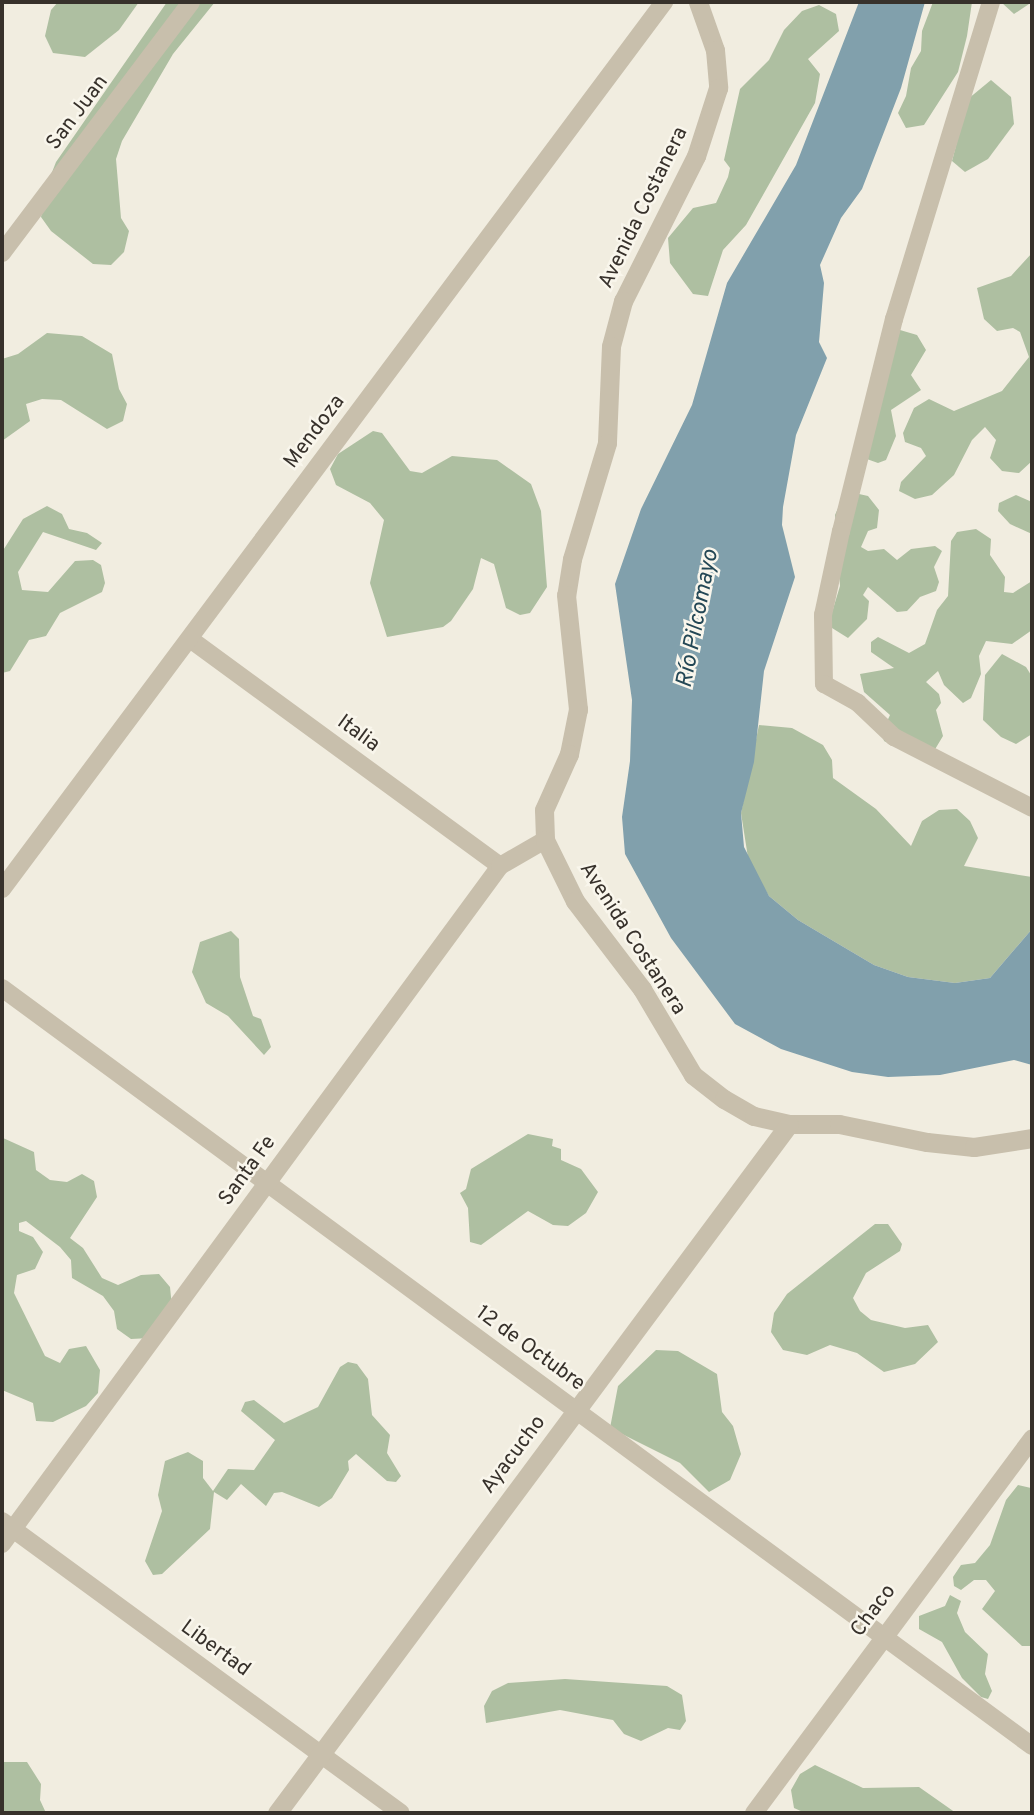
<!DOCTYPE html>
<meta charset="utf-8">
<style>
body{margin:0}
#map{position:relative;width:1034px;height:1815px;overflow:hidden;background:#f1ede0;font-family:Overpass,sans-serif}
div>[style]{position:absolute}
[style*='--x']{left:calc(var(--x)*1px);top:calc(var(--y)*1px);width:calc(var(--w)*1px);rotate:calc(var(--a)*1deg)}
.green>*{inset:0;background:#aebfa1}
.water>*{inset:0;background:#81a0ac}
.minor>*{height:18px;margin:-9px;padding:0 9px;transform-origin:9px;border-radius:9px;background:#c8bfac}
.tertiary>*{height:19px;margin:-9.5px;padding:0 9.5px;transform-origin:9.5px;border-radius:9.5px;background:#c8bfac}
span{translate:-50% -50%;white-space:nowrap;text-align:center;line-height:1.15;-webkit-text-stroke:5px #f9f6ec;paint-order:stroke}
.street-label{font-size:21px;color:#37312b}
.water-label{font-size:23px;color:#234755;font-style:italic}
.frame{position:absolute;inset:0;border:4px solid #37312b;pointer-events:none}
</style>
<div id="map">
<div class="green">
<div style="clip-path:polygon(58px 2px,139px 2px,119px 30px,85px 57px,53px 53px,45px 36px,51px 10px)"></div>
<div style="clip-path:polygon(167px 2px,215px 2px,173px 54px,122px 141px,116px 159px,121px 218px,129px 231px,124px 252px,111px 265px,93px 264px,51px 231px,41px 217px,49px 180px,56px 162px)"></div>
<div style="clip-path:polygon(933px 2px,972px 2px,967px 36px,958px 72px,924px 125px,906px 128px,898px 113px,906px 96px,911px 68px,921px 51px,922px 31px)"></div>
<div style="clip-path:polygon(1001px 2px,1032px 2px,1014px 14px)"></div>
<div style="clip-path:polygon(819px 5px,836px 14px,839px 31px,808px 59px,820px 74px,815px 103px,746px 225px,723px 250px,708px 296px,693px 294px,670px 263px,668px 238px,693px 208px,716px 203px,728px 177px,730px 168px,724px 160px,740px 89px,769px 60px,784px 30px,802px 11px)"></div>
<div style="clip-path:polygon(991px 80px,1011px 97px,1014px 124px,988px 159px,965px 172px,952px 161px,968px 99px)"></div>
<div style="clip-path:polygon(1032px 253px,1032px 461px,1019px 473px,1002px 471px,990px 458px,996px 440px,985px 427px,972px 440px,954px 475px,932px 495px,915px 499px,899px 491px,901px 482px,926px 456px,921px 448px,905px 442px,903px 433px,914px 408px,929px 399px,954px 411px,1002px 391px,1029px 357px,1020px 332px,1013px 328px,997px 331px,984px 319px,977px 288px,1011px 276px)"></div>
<div style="clip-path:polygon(900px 330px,917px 335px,926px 350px,911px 375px,921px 390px,891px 410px,896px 436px,886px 460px,878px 463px,864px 458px)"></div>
<div style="clip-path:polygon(47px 333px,82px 336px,112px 354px,119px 389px,127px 404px,123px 421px,107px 429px,61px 400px,42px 399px,26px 404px,30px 421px,2px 441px,2px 359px,18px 354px)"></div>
<div style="clip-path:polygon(373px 431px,382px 433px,410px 471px,422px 473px,452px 456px,497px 460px,531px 484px,541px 511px,547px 587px,530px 613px,520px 615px,506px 608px,494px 564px,481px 558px,473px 589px,451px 621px,443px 627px,387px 637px,370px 583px,384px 520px,370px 503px,336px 485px,330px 469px,338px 454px)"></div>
<div style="clip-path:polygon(859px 494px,868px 496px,879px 510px,877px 528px,868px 531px,861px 547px,868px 551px,884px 549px,897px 560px,911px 549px,935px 546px,942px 551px,934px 567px,939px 582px,936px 591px,920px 597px,907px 611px,897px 612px,868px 587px,863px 595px,869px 601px,867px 619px,848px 638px,832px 628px,830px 619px,840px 586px,835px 515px,842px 499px)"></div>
<div style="clip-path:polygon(1016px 495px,1032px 502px,1032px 534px,1010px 524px,998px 511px,999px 503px)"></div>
<div style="clip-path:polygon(47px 506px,62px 514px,69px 529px,87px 533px,102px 543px,96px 550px,43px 532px,18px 572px,22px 590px,48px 592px,75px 561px,93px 560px,101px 565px,105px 583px,102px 592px,60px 613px,46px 636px,29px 640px,10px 671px,2px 673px,2px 552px,23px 519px)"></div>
<div style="clip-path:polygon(976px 529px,991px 539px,990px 555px,1005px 577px,1004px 592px,1013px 593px,1032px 581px,1032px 630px,1012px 644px,986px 641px,979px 656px,981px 674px,971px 698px,963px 703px,944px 685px,938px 671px,926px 682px,939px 694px,941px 703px,936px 710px,943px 736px,934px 751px,900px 749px,884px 741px,882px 732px,890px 715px,864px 692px,860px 674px,894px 668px,871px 652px,871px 642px,878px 637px,909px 653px,925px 644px,937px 610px,948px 596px,951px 541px,957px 532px)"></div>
<div style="clip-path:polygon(1002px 654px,1026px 667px,1031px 675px,1032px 734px,1016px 744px,1001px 737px,983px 720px,985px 675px)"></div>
<div style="clip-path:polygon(759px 725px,792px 728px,823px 745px,832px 760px,833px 778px,876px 809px,911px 846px,922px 821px,939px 810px,957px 809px,970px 821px,978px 838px,964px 866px,1032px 877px,1032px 929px,990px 978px,955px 983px,908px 977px,874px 965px,798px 920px,769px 896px,749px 864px,741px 813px)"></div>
<div style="clip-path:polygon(231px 931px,239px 939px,240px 977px,253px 1016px,261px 1019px,271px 1047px,264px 1055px,228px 1016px,206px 1003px,192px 972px,200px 942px)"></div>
<div style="clip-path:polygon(2px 1132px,3px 1138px,34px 1152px,36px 1170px,50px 1180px,67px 1182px,82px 1174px,94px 1181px,97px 1197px,70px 1238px,83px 1248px,102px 1278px,118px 1285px,141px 1275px,159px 1274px,170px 1287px,172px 1307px,150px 1338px,131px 1339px,117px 1329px,114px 1311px,103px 1296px,72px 1278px,71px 1260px,60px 1247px,26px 1221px,19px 1223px,19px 1231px,33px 1237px,43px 1252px,35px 1269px,17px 1275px,14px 1293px,45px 1356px,60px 1363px,69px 1349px,86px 1346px,100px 1370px,98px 1393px,86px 1406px,53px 1422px,36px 1421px,33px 1403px,2px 1390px)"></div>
<div style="clip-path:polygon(528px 1134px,553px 1139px,552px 1146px,561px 1149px,561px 1160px,581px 1169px,598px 1192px,586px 1213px,568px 1226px,553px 1225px,528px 1211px,481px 1245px,470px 1242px,468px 1208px,460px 1193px,466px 1189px,471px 1169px)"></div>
<div style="clip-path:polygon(875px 1224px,888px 1224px,902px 1244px,900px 1251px,866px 1273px,853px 1298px,860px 1311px,871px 1320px,905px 1328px,928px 1325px,938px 1342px,915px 1364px,884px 1372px,857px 1353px,830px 1345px,807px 1355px,783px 1350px,771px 1332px,774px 1313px,787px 1294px)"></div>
<div style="clip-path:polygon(656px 1350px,678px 1351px,717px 1374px,722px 1412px,733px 1426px,741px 1454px,730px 1480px,709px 1492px,680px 1463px,610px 1428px,618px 1386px)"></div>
<div style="clip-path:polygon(348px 1362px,357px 1364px,368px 1379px,372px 1415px,390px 1435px,387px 1453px,401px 1476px,396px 1482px,387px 1481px,356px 1454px,348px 1461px,349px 1470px,332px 1498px,319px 1507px,282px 1492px,274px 1493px,266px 1506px,241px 1484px,227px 1500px,214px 1492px,210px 1529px,162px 1574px,153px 1575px,145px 1561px,162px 1511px,158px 1495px,165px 1461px,188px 1452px,203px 1461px,203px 1478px,213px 1491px,228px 1469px,254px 1470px,275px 1440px,241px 1411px,245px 1402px,254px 1400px,284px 1423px,318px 1407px,340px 1367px)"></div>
<div style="clip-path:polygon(1018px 1485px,1031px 1488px,1032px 1501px,1032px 1646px,1022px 1646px,982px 1609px,995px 1591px,986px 1580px,974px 1580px,961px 1590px,954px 1586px,953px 1577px,961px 1565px,975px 1563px,990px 1545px,1006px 1500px)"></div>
<div style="clip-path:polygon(950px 1595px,961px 1601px,957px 1613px,965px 1632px,988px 1654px,985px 1674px,992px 1691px,988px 1699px,981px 1697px,962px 1678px,942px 1642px,919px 1629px,919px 1616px,945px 1606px)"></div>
<div style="clip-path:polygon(565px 1679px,667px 1686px,682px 1695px,686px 1721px,680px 1730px,668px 1728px,641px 1741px,624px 1734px,613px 1720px,560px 1710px,486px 1723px,484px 1706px,492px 1691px,508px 1683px)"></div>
<div style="clip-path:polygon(2px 1762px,27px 1762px,41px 1784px,40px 1800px,46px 1813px,2px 1813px)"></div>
<div style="clip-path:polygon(815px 1765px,863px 1788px,919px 1787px,956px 1813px,803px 1812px,794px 1808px,791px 1790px,800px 1774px)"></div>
</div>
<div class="water">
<div style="clip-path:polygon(859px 2px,925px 2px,901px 88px,862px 189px,841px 218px,820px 265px,824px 283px,819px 342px,827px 358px,796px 435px,783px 507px,782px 525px,795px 577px,764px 671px,754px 762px,741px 813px,744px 847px,769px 896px,798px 920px,874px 965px,908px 977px,955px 983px,990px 978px,1032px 929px,1032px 1065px,1014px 1060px,940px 1075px,888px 1077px,852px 1072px,781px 1049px,735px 1024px,671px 938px,625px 854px,622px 817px,630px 761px,632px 700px,615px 584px,641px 509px,692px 405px,727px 283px,796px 165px)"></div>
</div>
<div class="minor">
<div style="--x:991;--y:2;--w:332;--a:107"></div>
<div style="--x:894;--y:319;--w:219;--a:104"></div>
<div style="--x:841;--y:531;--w:86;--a:102.1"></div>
<div style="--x:823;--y:615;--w:69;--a:89.2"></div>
<div style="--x:824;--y:684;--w:39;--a:29"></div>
<div style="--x:858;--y:703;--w:50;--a:43.4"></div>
<div style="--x:894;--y:737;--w:155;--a:27.2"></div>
<div style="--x:2;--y:253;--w:314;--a:-53"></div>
<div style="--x:190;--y:639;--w:384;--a:36.2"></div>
<div style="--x:2;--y:889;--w:1107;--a:-53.26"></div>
<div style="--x:2;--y:988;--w:1279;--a:36.35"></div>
<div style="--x:2;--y:1521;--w:494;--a:36.2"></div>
<div style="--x:2;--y:1544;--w:841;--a:-53.7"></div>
<div style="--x:500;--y:866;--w:52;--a:-30"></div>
<div style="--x:754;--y:1813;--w:467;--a:-53.4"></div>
</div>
<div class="tertiary">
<div style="--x:698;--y:2;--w:51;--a:70.5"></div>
<div style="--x:715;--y:50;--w:38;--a:85"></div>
<div style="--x:718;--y:88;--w:71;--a:107.9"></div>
<div style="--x:696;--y:156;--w:162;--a:116.7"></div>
<div style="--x:623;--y:301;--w:47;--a:104.9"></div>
<div style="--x:611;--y:346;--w:97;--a:92.4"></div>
<div style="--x:607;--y:443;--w:121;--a:106.8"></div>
<div style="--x:572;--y:559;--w:36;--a:99"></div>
<div style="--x:566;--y:595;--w:115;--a:84"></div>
<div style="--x:578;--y:709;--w:46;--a:101.3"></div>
<div style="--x:569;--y:754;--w:61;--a:114.1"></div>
<div style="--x:544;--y:810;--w:30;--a:88"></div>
<div style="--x:545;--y:840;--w:68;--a:63.8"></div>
<div style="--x:575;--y:901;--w:111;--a:52.7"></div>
<div style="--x:642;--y:989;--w:100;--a:59.3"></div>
<div style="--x:693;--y:1075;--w:39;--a:38"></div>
<div style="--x:724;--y:1099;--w:34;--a:30"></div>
<div style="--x:754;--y:1116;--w:36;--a:13"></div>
<div style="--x:789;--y:1124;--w:50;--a:0"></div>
<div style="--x:839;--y:1124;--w:90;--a:11.6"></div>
<div style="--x:927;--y:1142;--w:47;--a:6.1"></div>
<div style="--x:974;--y:1147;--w:59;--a:-8.8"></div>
<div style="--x:277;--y:1813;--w:858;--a:-53.38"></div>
</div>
<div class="street-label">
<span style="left:78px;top:113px;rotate:-53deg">San Juan</span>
<span style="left:644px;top:208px;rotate:-64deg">Avenida Costanera</span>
<span style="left:315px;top:432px;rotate:-53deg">Mendoza</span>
<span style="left:358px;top:734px;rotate:36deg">Italia</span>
<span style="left:632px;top:939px;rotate:57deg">Avenida Costanera</span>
<span style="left:248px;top:1171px;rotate:-54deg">Santa Fe</span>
<span style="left:530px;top:1349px;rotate:36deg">12 de Octubre</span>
<span style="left:514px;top:1455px;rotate:-53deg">Ayacucho</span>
<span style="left:874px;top:1611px;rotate:-53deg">Chaco</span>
<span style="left:215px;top:1649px;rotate:36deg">Libertad</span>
</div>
<div class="water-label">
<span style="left:699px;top:619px;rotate:-79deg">Río Pilcomayo</span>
</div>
<div class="frame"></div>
</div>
